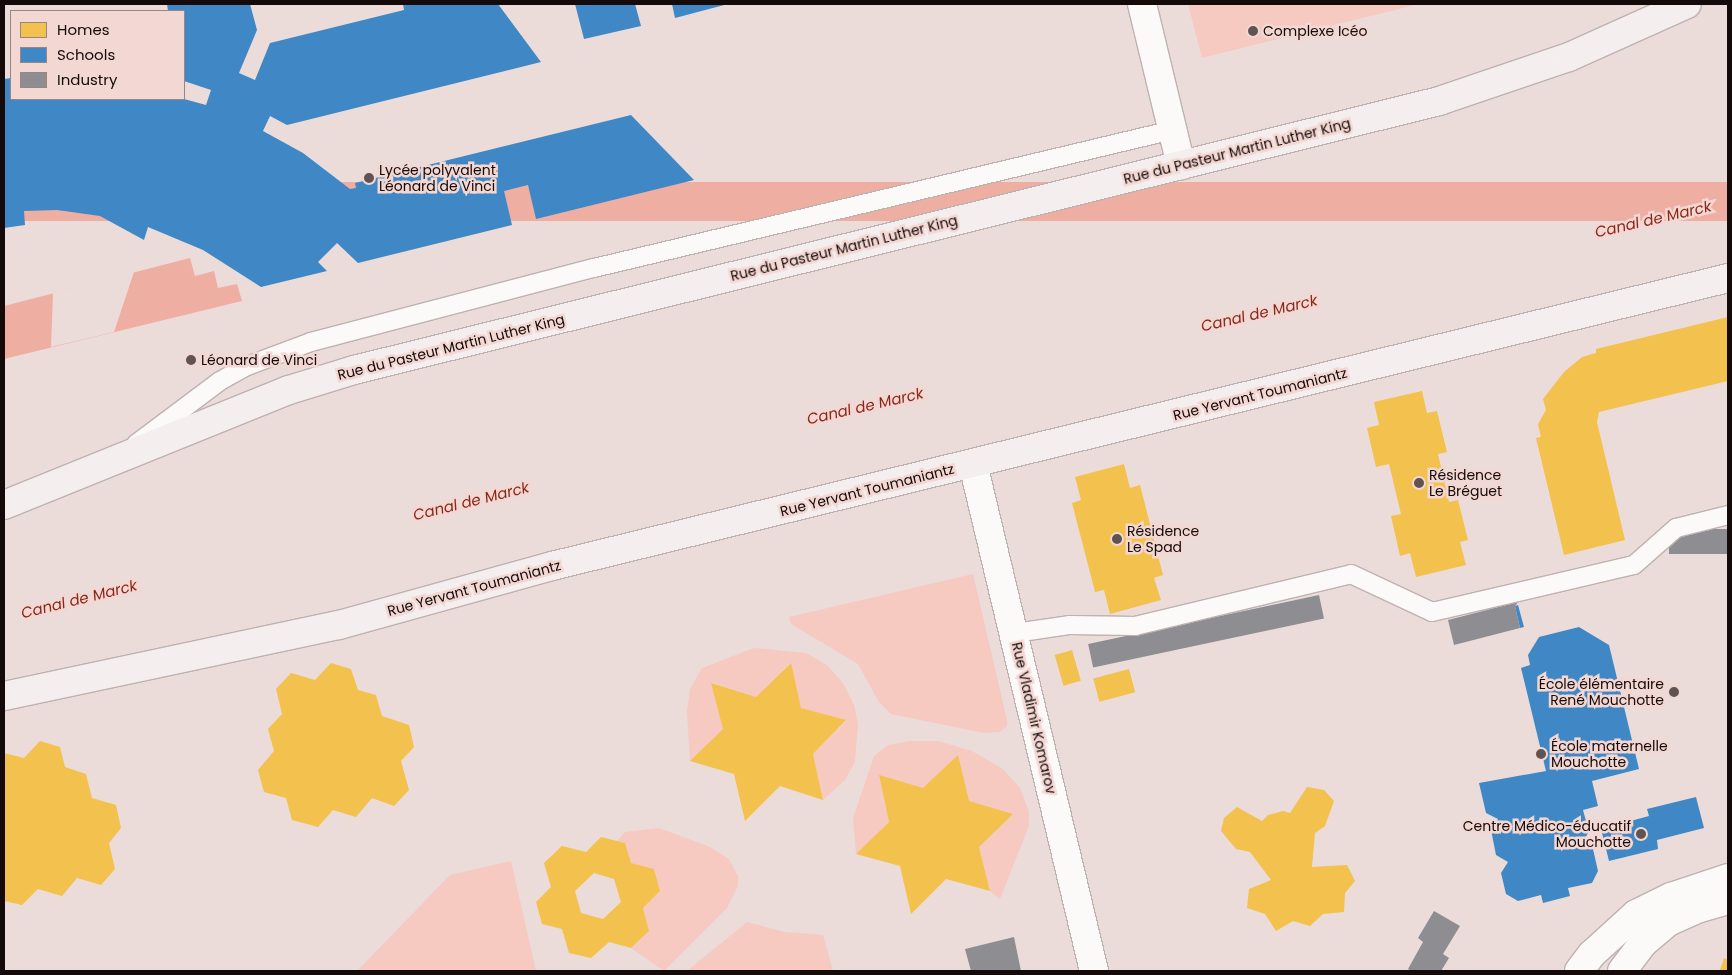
<!DOCTYPE html>
<meta charset="utf-8">
<style>
body{margin:0}
#map{position:relative;width:1732px;height:975px;overflow:hidden;background:#ebdcda;font-family:Poppins,sans-serif}
div>[style]{position:absolute}
[style*='--x']{left:calc(var(--x)*1px);top:calc(var(--y)*1px);width:calc(var(--w)*1px);rotate:calc(var(--a)*1deg)}
.green>*{inset:0;background:#f6c9c1}
.water>*{inset:0;background:#eeaea2;transform-origin:0 0}
.pier>*{inset:0;background:#ebdcda}
.homes>*{inset:0;background:#f2c14e;transform-origin:0 0}
.schools>*{inset:0;background:#3f88c5}
.industry>*{inset:0;background:#8d8d92;transform-origin:0 0}
.roads{filter:drop-shadow(1px 0 #beb2b0) drop-shadow(-1px 0 #beb2b0) drop-shadow(0 1px #beb2b0) drop-shadow(0 -1px #beb2b0)}
.lane>*{height:18px;margin:-9px;padding:0 9px;transform-origin:9px;border-radius:9px;background:#fcfaf9}
.street>*{height:28px;margin:-14px;padding:0 14px;transform-origin:14px;border-radius:14px;background:#fcfaf9}
.secondary>*{height:28px;margin:-14px;padding:0 14px;transform-origin:14px;border-radius:14px;background:#f4efee}
.dots>*{width:14px;height:14px;translate:-50% -50%;box-sizing:border-box;border:2px solid #f3d7d2;border-radius:50%}
span{translate:-50% -50%;white-space:nowrap;text-align:center;line-height:1.15;-webkit-text-stroke:5px #f3d7d2;paint-order:stroke}
.poi-label{font-size:14px;color:#130a09}
.left{translate:0 -50%;text-align:left}
.right{translate:-100% -50%;text-align:right}
.street-label{font-size:14px;color:#130a09}
.water-label{font-size:15px;color:#8a2719;font-style:italic}
.frame{position:absolute;inset:0;border:5px solid #130a09;pointer-events:none}
.legend{position:absolute;left:10px;top:10px;width:175px;height:90px;box-sizing:border-box;background:#f3d7d2;border:1px solid #998582;margin:0;padding:6px 9px;list-style:none;font-size:15px;color:#130a09}
.legend li{display:flex;align-items:center;gap:10px;height:25px}
.legend b{width:25px;border:1px solid #998582}
</style>
<div id="map">
<div class="green">
<div style="clip-path:polygon(1188px 4px,1419px 4px,1202px 58px)"></div>
<div style="clip-path:polygon(973px 574px,1007px 720px,1007px 726px,1000px 732px,984px 733px,891px 714px,879px 702px,858px 664px,791px 624px,789px 617px)"></div>
<div style="clip-path:polygon(754px 648px,806px 653px,827px 665px,843px 683px,854px 705px,858px 724px,855px 762px,845px 780px,823px 800px,813px 754px,846px 721px,801px 708px,790px 663px,756px 697px,712px 683px,723px 729px,690px 761px,687px 712px,690px 689px,702px 668px)"></div>
<div style="clip-path:polygon(909px 741px,938px 741px,972px 751px,1003px 769px,1020px 788px,1029px 812px,1029px 826px,1000px 899px,990px 891px,979px 847px,1013px 814px,879px 776px,889px 822px,856px 854px,853px 818px,874px 756px,888px 745px)"></div>
<div style="clip-path:polygon(659px 828px,710px 847px,729px 859px,738px 876px,738px 886px,727px 908px,664px 971px,631px 948px,649px 931px,643px 908px,660px 891px,654px 869px,631px 863px,625px 843px,617px 841px,625px 832px)"></div>
<div style="clip-path:polygon(511px 861px,536px 971px,357px 971px,450px 875px)"></div>
<div style="clip-path:polygon(747px 922px,785px 932px,823px 935px,833px 971px,687px 971px)"></div>
</div>
<div class="water">
<div style="left:1728px;top:182px;width:39px;height:1775px;rotate:90deg"></div>
<div style="clip-path:polygon(190px 258px,195px 276px,214px 271px,218px 288px,237px 284px,242px 301px,4px 359px,4px 306px)"></div>
</div>
<div class="pier">
<div style="clip-path:polygon(134px 272px,114px 332px,51px 347px,53px 293px)"></div>
</div>
<div class="homes">
<div style="clip-path:polygon(1728px 317px,1728px 381px,1599px 412px,1597px 422px,1625px 540px,1564px 555px,1536px 438px,1541px 437px,1538px 424px,1546px 410px,1543px 399px,1564px 372px,1582px 357px,1596px 353px,1596px 349px)"></div>
<div style="clip-path:polygon(1422px 391px,1427px 413px,1437px 411px,1447px 452px,1438px 454px,1449px 502px,1458px 500px,1468px 540px,1460px 542px,1466px 565px,1416px 577px,1410px 553px,1400px 556px,1391px 516px,1401px 514px,1389px 464px,1376px 467px,1367px 428px,1379px 425px,1374px 402px)"></div>
<div style="clip-path:polygon(1124px 464px,1130px 488px,1140px 485px,1163px 575px,1154px 578px,1161px 600px,1110px 614px,1104px 590px,1095px 592px,1072px 503px,1081px 500px,1075px 477px)"></div>
<div style="left:1072px;top:650px;width:32px;height:18px;rotate:74deg"></div>
<div style="clip-path:polygon(331px 663px,351px 669px,358px 690px,376px 695px,382px 716px,409px 725px,414px 747px,401px 761px,409px 790px,394px 806px,372px 798px,356px 817px,333px 810px,318px 827px,292px 820px,286px 798px,264px 792px,258px 770px,274px 751px,268px 729px,282px 714px,276px 689px,291px 673px,315px 680px)"></div>
<div style="clip-path:polygon(791px 663px,801px 708px,846px 720px,813px 754px,823px 800px,780px 786px,745px 821px,734px 774px,690px 761px,723px 729px,711px 683px,756px 697px)"></div>
<div style="left:1129px;top:669px;width:24px;height:37px;rotate:75deg"></div>
<div style="clip-path:polygon(40px 741px,60px 747px,65px 767px,86px 774px,92px 798px,116px 805px,121px 828px,109px 843px,115px 869px,101px 885px,77px 878px,62px 896px,38px 889px,22px 905px,4px 901px,4px 753px,24px 758px)"></div>
<div style="clip-path:polygon(958px 755px,969px 801px,1013px 814px,979px 847px,990px 891px,946px 879px,911px 914px,900px 866px,856px 854px,889px 822px,879px 775px,923px 788px)"></div>
<div style="clip-path:polygon(1307px 787px,1324px 790px,1334px 801px,1325px 826px,1315px 833px,1312px 867px,1347px 865px,1355px 881px,1345px 893px,1344px 912px,1323px 914px,1310px 926px,1293px 921px,1276px 931px,1265px 914px,1247px 908px,1249px 889px,1271px 880px,1250px 852px,1236px 849px,1221px 831px,1224px 818px,1237px 807px,1262px 821px,1268px 815px,1283px 811px,1290px 813px)"></div>
<div style="clip-path:polygon(evenodd,601px 837px,625px 843px,631px 863px,654px 869px,660px 891px,643px 908px,649px 931px,631px 948px,609px 942px,591px 958px,569px 953px,562px 929px,542px 924px,536px 902px,551px 887px,544px 863px,562px 846px,586px 852px,601px 837px,594px 873px,614px 879px,621px 902px,603px 919px,581px 913px,575px 891px,594px 873px)"></div>
<div style="clip-path:polygon(1724px 958px,1728px 960px,1728px 971px,1720px 970px)"></div>
</div>
<div class="schools">
<div style="clip-path:polygon(167px 4px,250px 4px,257px 30px,239px 73px,255px 80px,270px 43px,404px 10px,403px 4px,498px 4px,541px 62px,287px 125px,270px 116px,263px 131px,303px 153px,350px 189px,356px 188px,355px 183px,631px 115px,694px 180px,536px 219px,528px 185px,504px 191px,512px 225px,358px 263px,337px 243px,318px 262px,327px 271px,261px 287px,203px 250px,148px 227px,144px 240px,100px 216px,57px 210px,24px 211px,25px 225px,4px 228px,4px 79px,11px 78px,11px 99px,184px 99px,206px 105px,211px 90px,184px 81px,184px 11px,168px 11px)"></div>
<div style="clip-path:polygon(575px 4px,635px 4px,641px 26px,584px 39px)"></div>
<div style="clip-path:polygon(672px 4px,728px 4px,675px 18px)"></div>
<div style="clip-path:polygon(1518px 605px,1524px 627px,1520px 628px,1515px 606px)"></div>
<div style="clip-path:polygon(1579px 627px,1609px 645px,1639px 769px,1592px 781px,1598px 806px,1583px 810px,1589px 832px,1582px 842px,1593px 849px,1598px 871px,1592px 883px,1568px 888px,1570px 896px,1543px 903px,1541px 895px,1518px 901px,1506px 894px,1501px 873px,1508px 862px,1496px 855px,1491px 830px,1498px 819px,1486px 813px,1479px 783px,1546px 771px,1521px 668px,1530px 665px,1528px 655px,1539px 637px)"></div>
<div style="clip-path:polygon(1696px 797px,1704px 828px,1657px 840px,1658px 849px,1609px 861px,1601px 829px,1649px 816px,1647px 809px)"></div>
</div>
<div class="industry">
<div style="left:1728px;top:529px;width:25px;height:59px;rotate:90deg"></div>
<div style="left:1319px;top:595px;width:24px;height:236px;rotate:78deg"></div>
<div style="clip-path:polygon(1518px 602px,1515px 606px,1520px 628px,1454px 645px,1448px 620px)"></div>
<div style="clip-path:polygon(1434px 911px,1460px 926px,1443px 954px,1449px 958px,1441px 971px,1411px 971px,1408px 969px,1423px 942px,1418px 938px)"></div>
<div style="clip-path:polygon(1014px 937px,1021px 971px,971px 971px,965px 949px)"></div>
</div>
<div class="roads">
<div class="lane">
<div style="--x:136;--y:444;--w:105;--a:-36.9"></div>
<div style="--x:220;--y:381;--w:31;--a:-29"></div>
<div style="--x:247;--y:366;--w:68;--a:-20.6"></div>
<div style="--x:311;--y:342;--w:293;--a:-14.7"></div>
<div style="--x:594;--y:268;--w:595;--a:-13.41"></div>
<div style="--x:1015;--y:633;--w:56;--a:-8.3"></div>
<div style="--x:1070;--y:625;--w:65;--a:0.9"></div>
<div style="--x:1135;--y:626;--w:222;--a:-13.5"></div>
<div style="--x:1351;--y:574;--w:89;--a:25.1"></div>
<div style="--x:1432;--y:612;--w:207;--a:-13.1"></div>
<div style="--x:1634;--y:565;--w:56;--a:-41.4"></div>
<div style="--x:1676;--y:528;--w:54;--a:-14"></div>
</div>
<div class="street">
<div style="--x:1142;--y:4;--w:166;--a:76.4"></div>
<div style="--x:973;--y:464;--w:521;--a:76.58"></div>
<div style="--x:1579;--y:971;--w:21;--a:-53"></div>
<div style="--x:1592;--y:954;--w:59;--a:-42.3"></div>
<div style="--x:1636;--y:914;--w:39;--a:-26"></div>
<div style="--x:1671;--y:897;--w:60;--a:-18.4"></div>
<div style="--x:1622;--y:971;--w:34;--a:-53"></div>
<div style="--x:1642;--y:944;--w:34;--a:-40"></div>
<div style="--x:1668;--y:922;--w:35;--a:-24"></div>
<div style="--x:1700;--y:908;--w:29;--a:-16"></div>
</div>
<div class="secondary">
<div style="--x:4;--y:505;--w:307;--a:-22"></div>
<div style="--x:289;--y:390;--w:68;--a:-17.1"></div>
<div style="--x:354;--y:370;--w:1118;--a:-13.92"></div>
<div style="--x:1439;--y:101;--w:137;--a:-18.7"></div>
<div style="--x:1569;--y:57;--w:129;--a:-24.2"></div>
<div style="--x:4;--y:696;--w:342;--a:-12"></div>
<div style="--x:339;--y:625;--w:221;--a:-15.5"></div>
<div style="--x:552;--y:566;--w:1211;--a:-13.76"></div>
</div>
</div>
<div class="dots">
<div style="left:1253px;top:31px;background:#5f5452"></div>
<div style="left:369px;top:178px;background:#5f5452"></div>
<div style="left:191px;top:360px;background:#5f5452"></div>
<div style="left:1419px;top:483px;background:#5f5452"></div>
<div style="left:1117px;top:539px;background:#5f5452"></div>
<div style="left:1674px;top:692px;background:#5f5452"></div>
<div style="left:1541px;top:754px;background:#5f5452"></div>
<div style="left:1641px;top:834px;background:#5f5452"></div>
</div>
<div class="poi-label">
<span class="left" style="left:1263px;top:31px">Complexe Icéo</span>
<span class="left" style="left:379px;top:178px">Lycée polyvalent<br>Léonard de Vinci</span>
<span class="left" style="left:201px;top:360px">Léonard de Vinci</span>
<span class="left" style="left:1429px;top:483px">Résidence<br>Le Bréguet</span>
<span class="left" style="left:1127px;top:539px">Résidence<br>Le Spad</span>
<span class="right" style="left:1664px;top:692px">École élémentaire<br>René Mouchotte</span>
<span class="left" style="left:1551px;top:754px">École maternelle<br>Mouchotte</span>
<span class="right" style="left:1631px;top:834px">Centre Médico-éducatif<br>Mouchotte</span>
</div>
<div class="street-label">
<span style="left:1237px;top:151px;rotate:-14deg">Rue du Pasteur Martin Luther King</span>
<span style="left:844px;top:248px;rotate:-14deg">Rue du Pasteur Martin Luther King</span>
<span style="left:451px;top:347px;rotate:-14deg">Rue du Pasteur Martin Luther King</span>
<span style="left:1260px;top:394px;rotate:-14deg">Rue Yervant Toumaniantz</span>
<span style="left:867px;top:490px;rotate:-14deg">Rue Yervant Toumaniantz</span>
<span style="left:474px;top:588px;rotate:-15deg">Rue Yervant Toumaniantz</span>
<span style="left:1034px;top:718px;rotate:77deg">Rue Vladimir Komarov</span>
</div>
<div class="water-label">
<span style="left:1653px;top:219px;rotate:-13deg">Canal de Marck</span>
<span style="left:1259px;top:313px;rotate:-13deg">Canal de Marck</span>
<span style="left:865px;top:406px;rotate:-13deg">Canal de Marck</span>
<span style="left:471px;top:501px;rotate:-14deg">Canal de Marck</span>
<span style="left:79px;top:599px;rotate:-14deg">Canal de Marck</span>
</div>
<div class="frame"></div>
<ul class="legend">
<li><b style="height:14px;background:#f2c14e"></b>Homes</li>
<li><b style="height:14px;background:#3f88c5"></b>Schools</li>
<li><b style="height:14px;background:#8d8d92"></b>Industry</li>
</ul>
</div>
